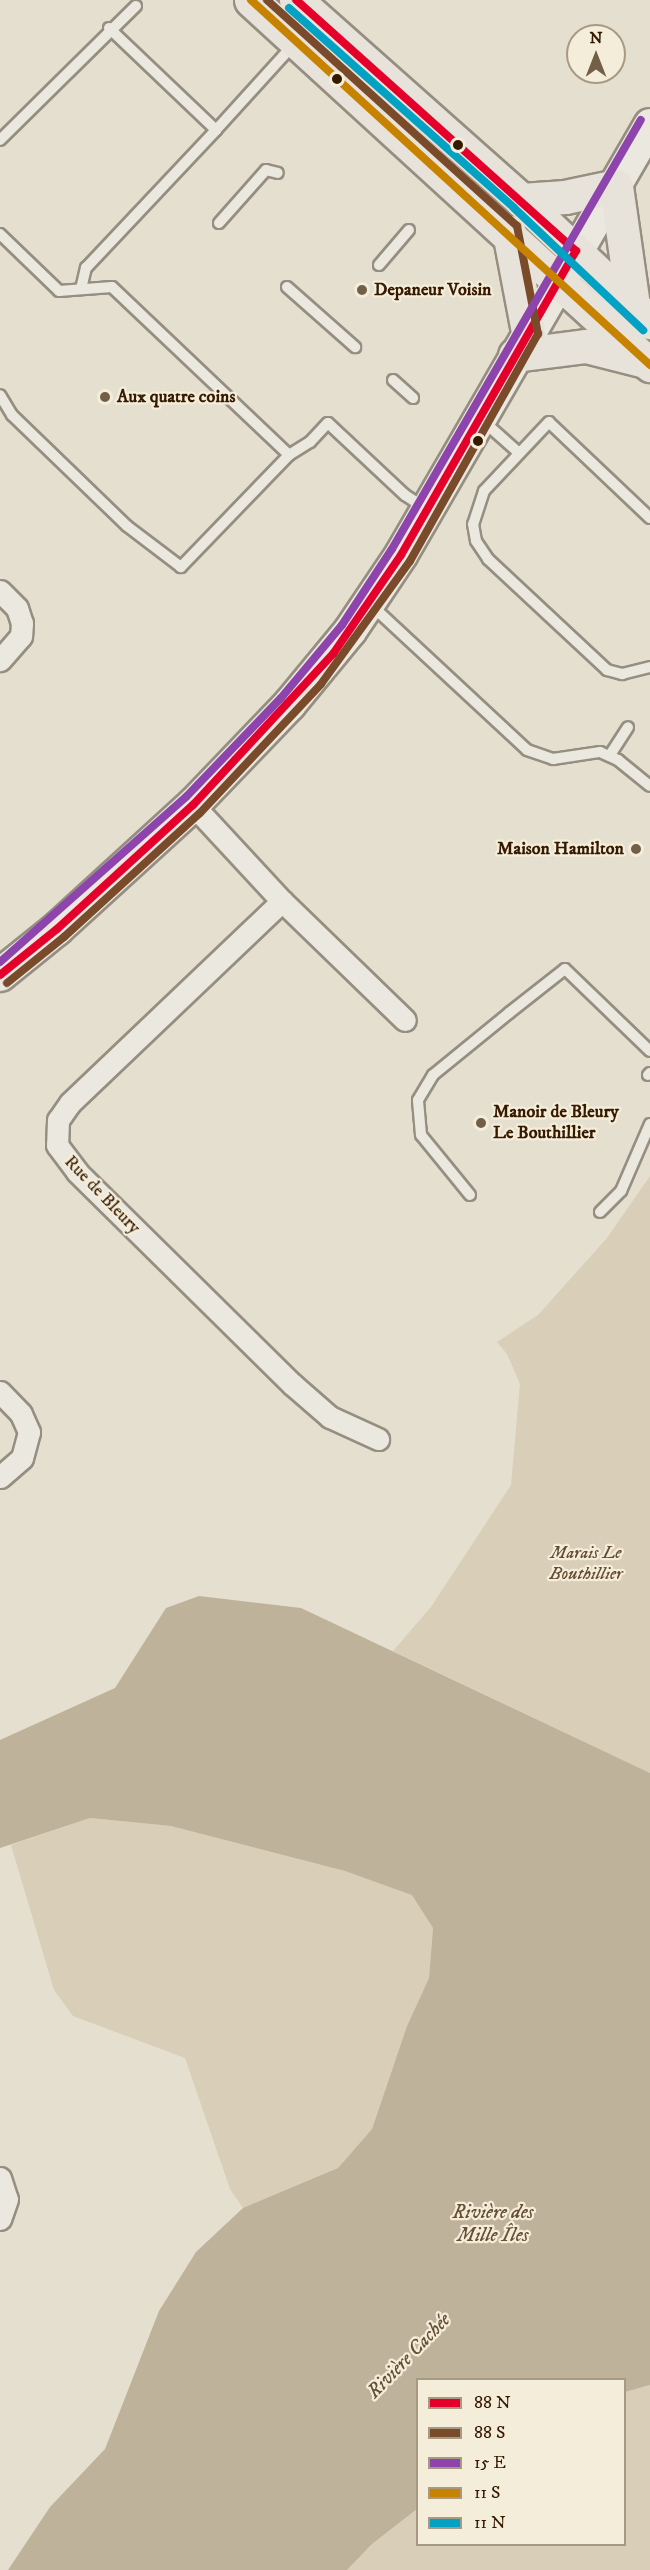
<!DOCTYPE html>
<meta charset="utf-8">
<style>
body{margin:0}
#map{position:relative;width:650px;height:2570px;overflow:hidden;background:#e5dfcf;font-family:"IM FELL DW Pica",serif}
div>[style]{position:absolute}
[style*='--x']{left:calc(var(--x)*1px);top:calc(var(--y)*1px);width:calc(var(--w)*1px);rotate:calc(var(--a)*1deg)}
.green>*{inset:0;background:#d9ceb7}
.water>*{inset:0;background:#bfb29a}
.roads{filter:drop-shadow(2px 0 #958e81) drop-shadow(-2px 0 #958e81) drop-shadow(0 2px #958e81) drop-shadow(0 -2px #958e81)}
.service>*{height:10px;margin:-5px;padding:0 5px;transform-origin:5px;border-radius:5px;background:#ebe8df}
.minor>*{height:21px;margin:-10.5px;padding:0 10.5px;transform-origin:10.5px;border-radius:10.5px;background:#ebe8df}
.secondary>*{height:32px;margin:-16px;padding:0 16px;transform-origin:16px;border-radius:16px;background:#ebe8df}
.primary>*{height:33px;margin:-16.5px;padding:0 16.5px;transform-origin:16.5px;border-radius:16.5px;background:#e8e3da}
.bus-1>*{height:8px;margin:-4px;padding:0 4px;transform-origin:4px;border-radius:4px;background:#e4002b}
.bus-2>*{height:8px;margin:-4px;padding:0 4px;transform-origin:4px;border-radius:4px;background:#7a4b2a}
.bus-3>*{height:8px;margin:-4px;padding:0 4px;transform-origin:4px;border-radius:4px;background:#8e44ad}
.bus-4>*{height:8px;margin:-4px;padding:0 4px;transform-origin:4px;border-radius:4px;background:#c78300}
.bus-5>*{height:8px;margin:-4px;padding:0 4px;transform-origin:4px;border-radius:4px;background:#03a2c4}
.dots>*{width:16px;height:16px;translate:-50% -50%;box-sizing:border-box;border:3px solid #f4edda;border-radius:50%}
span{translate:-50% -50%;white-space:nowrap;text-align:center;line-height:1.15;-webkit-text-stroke:4.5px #f4edda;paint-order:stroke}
.poi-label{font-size:18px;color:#361a00;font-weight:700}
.left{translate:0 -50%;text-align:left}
.right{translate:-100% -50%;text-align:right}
.street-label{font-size:18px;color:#361a00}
.park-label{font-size:18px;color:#644c31;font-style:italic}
.water-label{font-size:20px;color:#664f34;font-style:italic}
.legend{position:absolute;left:416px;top:2378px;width:210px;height:168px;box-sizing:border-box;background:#f4edda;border:2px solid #a89983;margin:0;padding:8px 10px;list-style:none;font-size:18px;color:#361a00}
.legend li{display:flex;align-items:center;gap:12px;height:30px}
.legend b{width:30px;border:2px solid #a89983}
.north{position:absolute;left:566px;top:24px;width:60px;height:60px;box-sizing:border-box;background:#f4edda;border:2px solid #a89983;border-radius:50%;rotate:0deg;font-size:16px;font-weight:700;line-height:24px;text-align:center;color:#361a00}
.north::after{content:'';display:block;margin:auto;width:21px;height:27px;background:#735f48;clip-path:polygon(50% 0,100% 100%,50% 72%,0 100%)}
</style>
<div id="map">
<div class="green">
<div style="clip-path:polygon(650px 1176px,650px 1773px,393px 1651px,431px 1607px,511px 1485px,520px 1384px,507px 1354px,497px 1342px,538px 1315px,607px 1238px)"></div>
<div style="clip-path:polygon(90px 1818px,171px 1826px,345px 1871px,412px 1894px,433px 1928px,429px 1978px,407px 2026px,372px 2129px,338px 2168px,243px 2208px,230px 2189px,185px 2058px,73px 2016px,54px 1990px,11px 1845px)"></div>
<div style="clip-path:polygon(650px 2385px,650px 2570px,347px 2570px,372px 2544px,417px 2509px,418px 2544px,624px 2544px,625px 2392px)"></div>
</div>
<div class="water">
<div style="clip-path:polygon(199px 1596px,301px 1608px,650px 1773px,650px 2385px,625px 2392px,624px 2380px,418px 2380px,417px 2509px,372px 2544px,347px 2570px,8px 2570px,50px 2507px,105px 2449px,159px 2311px,196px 2252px,243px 2208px,338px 2168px,372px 2129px,407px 2026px,429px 1978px,433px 1928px,412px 1895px,345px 1871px,171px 1826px,90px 1818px,0 1848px,0 1740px,115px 1688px,166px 1608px)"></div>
</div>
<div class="roads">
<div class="service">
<div style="--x:109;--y:28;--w:148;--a:43.6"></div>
<div style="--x:216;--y:130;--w:116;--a:-47.8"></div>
<div style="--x:0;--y:140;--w:191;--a:-44.6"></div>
<div style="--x:219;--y:223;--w:71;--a:-48.4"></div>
<div style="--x:266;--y:170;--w:12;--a:14"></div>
<div style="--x:0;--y:234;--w:82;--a:44"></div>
<div style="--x:59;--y:291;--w:53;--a:-4.3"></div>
<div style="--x:112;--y:287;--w:244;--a:43.5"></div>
<div style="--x:289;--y:455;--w:156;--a:134"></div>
<div style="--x:181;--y:567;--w:68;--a:-142.8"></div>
<div style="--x:127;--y:526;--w:160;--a:-136"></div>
<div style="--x:12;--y:415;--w:23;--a:-121"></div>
<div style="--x:379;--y:265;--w:46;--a:-49.4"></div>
<div style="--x:287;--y:287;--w:91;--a:41.4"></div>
<div style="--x:81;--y:289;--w:22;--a:-77"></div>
<div style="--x:86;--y:268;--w:190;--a:-46.7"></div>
<div style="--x:393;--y:380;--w:27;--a:42"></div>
<div style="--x:482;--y:420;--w:50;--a:41.7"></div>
<div style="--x:289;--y:455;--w:25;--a:-32"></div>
<div style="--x:310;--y:442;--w:26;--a:-47"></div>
<div style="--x:328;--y:423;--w:105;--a:43.1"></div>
<div style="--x:405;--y:495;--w:24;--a:33"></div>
<div style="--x:650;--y:518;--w:139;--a:-136.5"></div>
<div style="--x:549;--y:422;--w:95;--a:133.3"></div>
<div style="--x:484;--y:491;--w:35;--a:108"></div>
<div style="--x:473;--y:524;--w:17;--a:80"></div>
<div style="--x:476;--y:541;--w:22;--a:56"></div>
<div style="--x:488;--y:559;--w:163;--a:43"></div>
<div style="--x:607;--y:670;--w:16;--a:15"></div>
<div style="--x:622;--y:674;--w:29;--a:-14"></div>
<div style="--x:370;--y:604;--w:214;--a:42.9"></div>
<div style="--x:527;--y:750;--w:28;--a:19"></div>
<div style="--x:553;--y:759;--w:48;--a:-8.5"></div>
<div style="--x:600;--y:752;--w:20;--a:24"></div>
<div style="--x:618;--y:760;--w:41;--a:39.1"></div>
<div style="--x:610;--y:755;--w:33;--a:-57"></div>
<div style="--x:648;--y:1075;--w:3;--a:-45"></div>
<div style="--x:470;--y:1195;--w:77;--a:-129.2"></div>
<div style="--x:421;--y:1135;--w:35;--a:-95"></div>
<div style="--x:418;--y:1100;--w:29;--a:-59"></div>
<div style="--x:433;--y:1075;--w:98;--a:-39.2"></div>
<div style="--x:509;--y:1013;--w:71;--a:-38.2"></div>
<div style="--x:565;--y:969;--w:118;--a:44"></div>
<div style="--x:600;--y:1212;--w:30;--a:-45"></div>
<div style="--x:621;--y:1191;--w:73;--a:-66.6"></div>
</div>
<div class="minor">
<div style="--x:0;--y:591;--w:24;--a:45"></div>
<div style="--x:17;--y:608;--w:16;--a:72"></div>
<div style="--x:22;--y:623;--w:13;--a:94"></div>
<div style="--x:21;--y:636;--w:32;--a:131"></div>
<div style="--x:193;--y:805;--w:131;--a:47.2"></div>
<div style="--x:282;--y:901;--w:171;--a:44.1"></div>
<div style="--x:282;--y:901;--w:293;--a:136.4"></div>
<div style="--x:70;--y:1103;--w:21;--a:125"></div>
<div style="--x:58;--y:1120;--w:25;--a:92"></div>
<div style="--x:57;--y:1145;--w:34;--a:53"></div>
<div style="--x:77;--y:1172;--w:302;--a:44.6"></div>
<div style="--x:292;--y:1384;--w:50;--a:41"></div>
<div style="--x:330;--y:1417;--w:53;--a:24.6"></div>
<div style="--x:0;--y:1392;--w:30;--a:46"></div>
<div style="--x:21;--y:1414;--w:20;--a:66"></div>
<div style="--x:29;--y:1432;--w:27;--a:105"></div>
<div style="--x:22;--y:1458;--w:29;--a:139"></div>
<div style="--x:0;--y:2178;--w:22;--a:72"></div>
<div style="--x:7;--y:2199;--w:21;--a:109"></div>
</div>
<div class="secondary">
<div style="--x:0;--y:975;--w:73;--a:-38.9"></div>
<div style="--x:57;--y:929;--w:184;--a:-42.4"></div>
<div style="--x:193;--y:805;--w:139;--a:-46.2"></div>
<div style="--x:289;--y:705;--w:96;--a:-50.5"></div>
<div style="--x:350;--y:631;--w:92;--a:-56.1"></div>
<div style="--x:401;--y:555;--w:497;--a:-59.9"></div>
</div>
<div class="primary">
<div style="--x:251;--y:0;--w:541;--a:42.45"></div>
<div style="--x:296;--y:0;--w:301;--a:41.6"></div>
<div style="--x:521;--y:200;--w:178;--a:43.4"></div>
<div style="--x:521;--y:200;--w:44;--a:-3.9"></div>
<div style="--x:565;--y:197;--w:52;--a:-12.2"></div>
<div style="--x:616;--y:186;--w:121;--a:81.9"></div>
<div style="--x:509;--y:232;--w:102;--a:79.2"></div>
<div style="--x:515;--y:355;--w:72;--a:-7.2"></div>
<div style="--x:586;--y:346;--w:57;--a:14.3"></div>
</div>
</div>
<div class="bus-1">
<div style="--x:0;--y:975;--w:73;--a:-38.9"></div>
<div style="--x:57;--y:929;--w:184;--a:-42.4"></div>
<div style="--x:193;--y:805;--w:206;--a:-47.2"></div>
<div style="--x:333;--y:654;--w:120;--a:-55.5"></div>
<div style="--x:401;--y:555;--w:351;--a:-60.1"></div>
<div style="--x:576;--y:251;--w:376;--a:-138.1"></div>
</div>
<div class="bus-2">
<div style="--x:7;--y:983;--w:73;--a:-38.9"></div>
<div style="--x:64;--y:937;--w:184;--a:-42.4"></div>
<div style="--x:200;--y:813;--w:177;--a:-46.8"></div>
<div style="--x:321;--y:684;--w:152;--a:-54.1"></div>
<div style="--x:410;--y:561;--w:261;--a:-60.6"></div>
<div style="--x:538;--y:334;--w:110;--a:-101"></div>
<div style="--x:517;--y:226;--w:337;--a:-137.9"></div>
</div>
<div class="bus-3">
<div style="--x:0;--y:962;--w:249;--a:-41.6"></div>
<div style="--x:186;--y:797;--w:137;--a:-46.2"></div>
<div style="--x:281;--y:698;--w:95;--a:-50.1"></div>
<div style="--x:342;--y:625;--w:91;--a:-56.7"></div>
<div style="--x:392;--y:549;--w:496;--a:-59.9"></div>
</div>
<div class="bus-4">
<div style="--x:251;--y:0;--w:541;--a:42.45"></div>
</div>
<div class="bus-5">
<div style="--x:289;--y:8;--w:301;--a:41.6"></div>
<div style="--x:514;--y:208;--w:178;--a:43.4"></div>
</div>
<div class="dots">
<div style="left:337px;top:79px;background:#361a00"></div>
<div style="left:458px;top:145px;background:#361a00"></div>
<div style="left:362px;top:290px;background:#735f48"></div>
<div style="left:105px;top:397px;background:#735f48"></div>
<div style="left:478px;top:441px;background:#361a00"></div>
<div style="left:636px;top:849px;background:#735f48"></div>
<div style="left:481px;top:1123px;background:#735f48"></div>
</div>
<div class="poi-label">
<span class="left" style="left:374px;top:290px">Depaneur Voisin</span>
<span class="left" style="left:117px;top:397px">Aux quatre coins</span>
<span class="right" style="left:624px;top:849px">Maison Hamilton</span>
<span class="left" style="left:493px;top:1123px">Manoir de Bleury<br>Le Bouthillier</span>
</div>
<div class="street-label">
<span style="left:102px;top:1195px;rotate:46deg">Rue de Bleury</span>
</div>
<div class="park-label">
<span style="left:586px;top:1564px">Marais Le<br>Bouthillier</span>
</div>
<div class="water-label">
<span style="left:493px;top:2224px">Rivière des<br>Mille Îles</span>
<span style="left:409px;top:2356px;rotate:-46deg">Rivière Cachée</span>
</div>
<ul class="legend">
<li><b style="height:8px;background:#e4002b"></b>88 N</li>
<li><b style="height:8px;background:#7a4b2a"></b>88 S</li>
<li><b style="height:8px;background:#8e44ad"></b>15 E</li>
<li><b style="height:8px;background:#c78300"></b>11 S</li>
<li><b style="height:8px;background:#03a2c4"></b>11 N</li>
</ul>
<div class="north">N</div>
</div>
